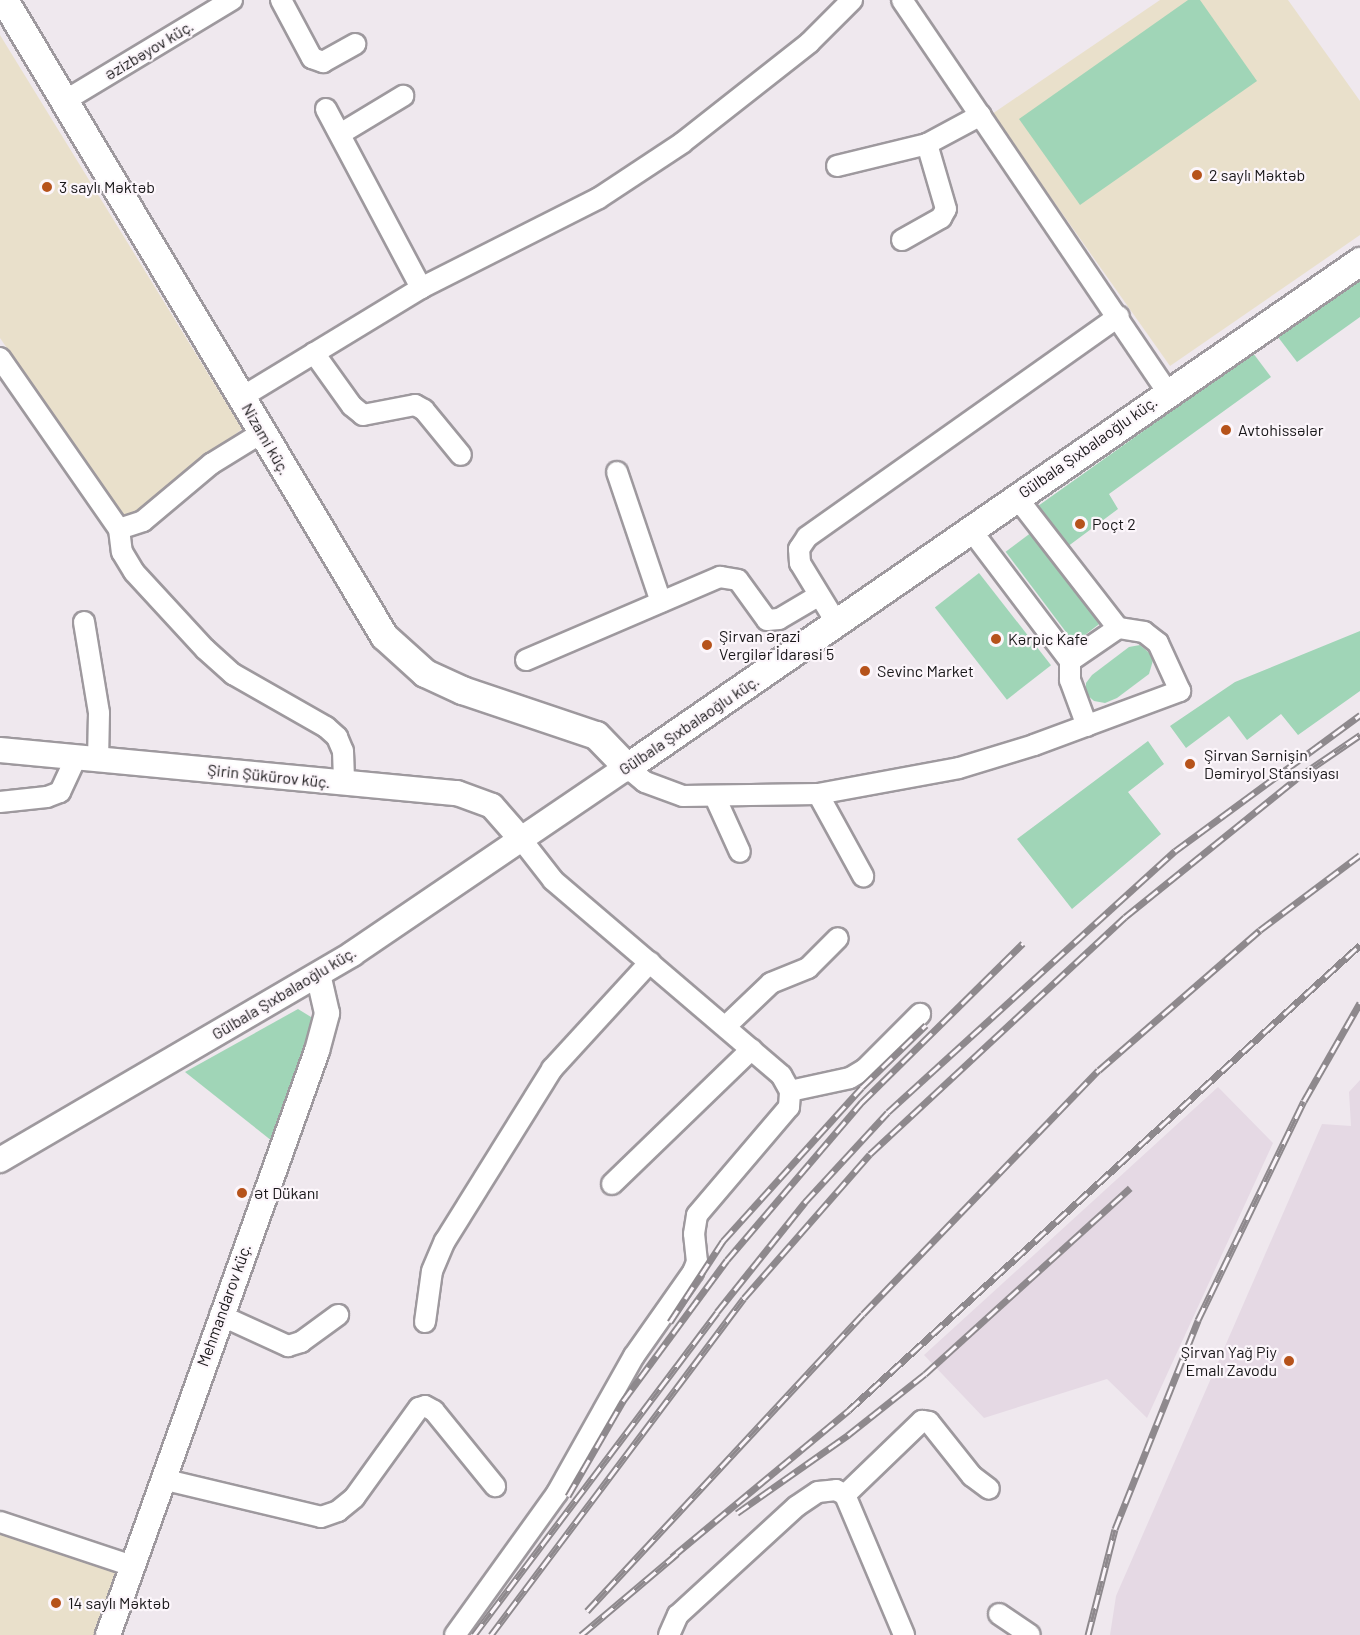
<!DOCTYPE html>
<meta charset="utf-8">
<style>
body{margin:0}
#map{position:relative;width:1360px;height:1635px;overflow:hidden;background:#efe8ee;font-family:Barlow,sans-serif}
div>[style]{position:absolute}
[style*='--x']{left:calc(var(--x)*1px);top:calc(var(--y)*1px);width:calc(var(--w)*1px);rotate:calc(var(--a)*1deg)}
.built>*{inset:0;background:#e5d9e4}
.education>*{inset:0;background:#e9e0cb}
.green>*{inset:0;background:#a0d5b7;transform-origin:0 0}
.roads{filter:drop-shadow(2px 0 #9e999e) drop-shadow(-2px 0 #9e999e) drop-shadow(0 2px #9e999e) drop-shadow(0 -2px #9e999e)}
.minor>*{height:20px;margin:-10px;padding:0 10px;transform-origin:10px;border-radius:10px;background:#fff}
.tertiary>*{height:24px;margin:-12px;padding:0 12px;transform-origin:12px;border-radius:12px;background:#fff}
.secondary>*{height:27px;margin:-13.5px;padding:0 13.5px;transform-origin:13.5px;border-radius:13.5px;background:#fff}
.rail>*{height:7px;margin-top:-3.5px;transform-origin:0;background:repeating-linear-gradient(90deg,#fcf6fb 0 14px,#8e898d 0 28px);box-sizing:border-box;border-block:2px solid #8e898d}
.dots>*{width:16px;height:16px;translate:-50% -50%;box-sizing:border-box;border:3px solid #fcf6fb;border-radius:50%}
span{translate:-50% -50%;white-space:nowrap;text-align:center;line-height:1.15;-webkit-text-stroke:4.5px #fcf6fb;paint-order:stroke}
.street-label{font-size:16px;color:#191719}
.poi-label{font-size:16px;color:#191719}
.left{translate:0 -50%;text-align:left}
.right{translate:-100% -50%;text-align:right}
</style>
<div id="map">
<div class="built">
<div style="clip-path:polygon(1360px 1080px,1360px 1635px,1110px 1635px,1116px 1596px,1322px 1124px,1351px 1126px,1349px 1092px)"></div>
<div style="clip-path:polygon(1218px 1087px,1273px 1143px,1147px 1418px,1107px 1379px,984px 1418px,924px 1355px)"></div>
</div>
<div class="education">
<div style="clip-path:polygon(1160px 0,1288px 0,1360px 101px,1360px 235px,1170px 366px,992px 114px)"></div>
<div style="clip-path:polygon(0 35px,242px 429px,126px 521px,0 338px)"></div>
<div style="clip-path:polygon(0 1529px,122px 1571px,100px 1635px,0 1635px)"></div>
</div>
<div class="green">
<div style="clip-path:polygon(1188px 0,1200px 0,1257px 81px,1080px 205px,1019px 119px)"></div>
<div style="clip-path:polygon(1360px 281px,1360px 317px,1297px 362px,1278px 337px)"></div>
<div style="clip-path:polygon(1253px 353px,1271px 377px,1109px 494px,1118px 509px,1067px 547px,1038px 506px)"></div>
<div style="left:1032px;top:532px;width:114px;height:33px;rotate:53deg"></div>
<div style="left:979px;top:573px;width:117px;height:56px;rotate:52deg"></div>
<div style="clip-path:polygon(1360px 631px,1360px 691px,1298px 735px,1281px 714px,1247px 740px,1229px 716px,1186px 748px,1170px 726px,1235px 682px)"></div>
<div style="clip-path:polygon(1140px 645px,1154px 657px,1149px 674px,1117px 698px,1105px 703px,1094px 701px,1086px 694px,1086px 683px,1092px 675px,1129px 647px)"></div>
<div style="clip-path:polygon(1148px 741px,1164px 764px,1128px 792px,1161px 834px,1072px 909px,1017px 839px)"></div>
<div style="clip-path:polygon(298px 1009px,311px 1017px,312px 1030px,272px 1141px,185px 1072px)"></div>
</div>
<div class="roads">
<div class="minor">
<div style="--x:281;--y:0;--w:66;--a:61.9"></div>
<div style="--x:312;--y:58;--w:12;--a:20"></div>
<div style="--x:323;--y:62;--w:37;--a:-29"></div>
<div style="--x:902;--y:0;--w:473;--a:55.9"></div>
<div style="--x:66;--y:100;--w:194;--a:-31.1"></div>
<div style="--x:326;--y:109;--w:203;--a:62"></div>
<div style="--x:340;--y:134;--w:74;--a:-31.1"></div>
<div style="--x:837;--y:166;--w:93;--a:-13.7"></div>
<div style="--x:927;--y:144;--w:61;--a:-28.2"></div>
<div style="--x:902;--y:240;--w:45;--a:-29.4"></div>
<div style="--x:941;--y:218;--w:10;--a:-61"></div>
<div style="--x:946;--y:209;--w:68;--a:-106.3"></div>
<div style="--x:314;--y:353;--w:65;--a:54.4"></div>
<div style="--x:352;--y:406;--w:14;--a:39"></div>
<div style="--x:363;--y:415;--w:53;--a:-10.9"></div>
<div style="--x:415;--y:405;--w:10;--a:29"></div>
<div style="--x:424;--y:410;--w:58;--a:50.6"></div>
<div style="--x:0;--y:358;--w:208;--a:55.2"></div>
<div style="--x:119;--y:529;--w:25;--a:-18"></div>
<div style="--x:143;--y:521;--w:89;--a:-40"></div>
<div style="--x:211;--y:464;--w:61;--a:-31.6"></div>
<div style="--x:242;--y:397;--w:210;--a:-31.3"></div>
<div style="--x:421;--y:288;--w:199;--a:-26.8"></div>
<div style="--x:599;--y:198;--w:100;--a:-33.5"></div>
<div style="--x:682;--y:143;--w:162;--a:-38.2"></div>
<div style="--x:809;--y:43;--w:61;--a:-45"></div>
<div style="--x:617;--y:472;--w:137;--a:71.3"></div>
<div style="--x:119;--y:529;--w:23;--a:83"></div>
<div style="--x:122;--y:552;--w:23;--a:59"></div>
<div style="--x:134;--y:572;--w:105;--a:47.3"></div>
<div style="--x:205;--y:649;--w:38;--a:42"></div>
<div style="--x:233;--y:674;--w:107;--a:29.7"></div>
<div style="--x:326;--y:727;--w:15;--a:42"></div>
<div style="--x:337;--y:737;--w:15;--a:67"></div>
<div style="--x:343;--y:751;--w:32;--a:88"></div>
<div style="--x:971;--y:530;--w:164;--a:52.9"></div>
<div style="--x:1070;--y:661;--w:19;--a:90"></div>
<div style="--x:1070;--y:680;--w:49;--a:69.7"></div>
<div style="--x:84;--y:622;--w:92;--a:80.6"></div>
<div style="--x:99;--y:713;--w:46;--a:91.2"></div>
<div style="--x:836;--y:622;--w:69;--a:-121.4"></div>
<div style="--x:800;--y:563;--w:14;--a:-94"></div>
<div style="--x:799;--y:549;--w:14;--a:-56"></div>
<div style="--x:807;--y:537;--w:382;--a:-35.3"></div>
<div style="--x:526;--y:660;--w:211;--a:-23.2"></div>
<div style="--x:720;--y:577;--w:18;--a:9"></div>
<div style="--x:738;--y:580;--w:49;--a:54.1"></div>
<div style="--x:767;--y:620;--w:12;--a:-5"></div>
<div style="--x:779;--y:619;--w:45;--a:-30.5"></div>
<div style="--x:1070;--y:661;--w:58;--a:-34.5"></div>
<div style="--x:627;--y:767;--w:23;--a:40"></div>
<div style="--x:645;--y:782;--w:40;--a:20.2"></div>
<div style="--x:683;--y:796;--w:135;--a:-0.8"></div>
<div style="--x:818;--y:794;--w:143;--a:-10.4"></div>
<div style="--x:959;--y:768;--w:78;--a:-17"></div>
<div style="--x:1034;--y:745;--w:156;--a:-20.3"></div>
<div style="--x:1180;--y:691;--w:53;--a:-114.6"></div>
<div style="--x:1158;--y:643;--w:18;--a:-142"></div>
<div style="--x:1144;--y:632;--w:26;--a:-171"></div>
<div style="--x:1118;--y:628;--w:165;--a:-127.8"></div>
<div style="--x:818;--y:794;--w:94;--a:61.2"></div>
<div style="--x:715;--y:797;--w:60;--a:65.6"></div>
<div style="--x:0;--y:802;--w:47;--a:-6.1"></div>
<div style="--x:47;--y:797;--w:14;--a:-21"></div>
<div style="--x:60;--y:792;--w:38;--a:-65"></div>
<div style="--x:726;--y:1026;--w:62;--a:-43.7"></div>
<div style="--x:771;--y:983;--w:40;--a:-22"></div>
<div style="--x:808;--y:968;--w:42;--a:-45"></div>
<div style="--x:790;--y:1091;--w:61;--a:-12.2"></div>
<div style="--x:850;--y:1078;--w:17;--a:-31"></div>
<div style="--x:865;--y:1069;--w:78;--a:-45"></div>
<div style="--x:612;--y:1184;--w:194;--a:-44"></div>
<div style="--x:220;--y:1315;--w:75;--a:24.5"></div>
<div style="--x:288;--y:1346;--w:14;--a:-17"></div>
<div style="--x:301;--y:1342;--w:46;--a:-36.1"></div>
<div style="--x:425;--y:1322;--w:51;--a:-82.2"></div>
<div style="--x:432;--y:1271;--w:33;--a:-67"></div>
<div style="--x:445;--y:1241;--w:203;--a:-58.1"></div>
<div style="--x:552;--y:1069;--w:145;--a:-47.5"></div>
<div style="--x:162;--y:1479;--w:163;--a:13.4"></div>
<div style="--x:321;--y:1517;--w:18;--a:-19"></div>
<div style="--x:338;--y:1511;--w:21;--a:-39"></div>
<div style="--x:354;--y:1498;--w:111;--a:-54.2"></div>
<div style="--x:419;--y:1408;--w:6;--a:-18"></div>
<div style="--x:425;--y:1406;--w:10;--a:29"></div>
<div style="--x:434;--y:1411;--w:97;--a:50.9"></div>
<div style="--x:845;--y:1495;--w:107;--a:-43.9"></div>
<div style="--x:922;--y:1421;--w:7;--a:8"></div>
<div style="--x:929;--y:1422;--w:69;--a:51.5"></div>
<div style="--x:972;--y:1476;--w:21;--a:37"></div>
<div style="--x:0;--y:1522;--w:139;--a:18.4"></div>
<div style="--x:999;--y:1614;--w:37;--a:34"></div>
<div style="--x:455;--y:1635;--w:175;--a:-54.3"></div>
<div style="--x:557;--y:1493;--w:157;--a:-60.7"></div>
<div style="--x:634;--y:1356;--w:103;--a:-54.9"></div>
<div style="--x:693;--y:1272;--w:11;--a:-68"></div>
<div style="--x:697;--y:1262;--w:28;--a:-96"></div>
<div style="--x:694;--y:1234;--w:19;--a:-81"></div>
<div style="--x:697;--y:1215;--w:142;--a:-49.6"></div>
<div style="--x:789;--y:1107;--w:16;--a:-86"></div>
<div style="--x:790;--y:1091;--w:18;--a:-119"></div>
<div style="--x:781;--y:1075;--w:300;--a:-139.5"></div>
<div style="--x:553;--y:880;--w:52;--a:-128"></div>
<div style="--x:669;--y:1635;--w:22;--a:-66"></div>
<div style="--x:678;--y:1615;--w:161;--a:-42.5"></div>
<div style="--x:797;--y:1506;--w:25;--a:-34"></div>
<div style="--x:818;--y:1492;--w:18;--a:-6"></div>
<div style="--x:836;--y:1490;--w:10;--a:29"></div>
<div style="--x:845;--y:1495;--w:152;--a:67.1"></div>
</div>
<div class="tertiary">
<div style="--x:0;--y:750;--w:459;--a:5.4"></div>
<div style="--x:457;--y:793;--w:37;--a:20"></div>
<div style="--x:492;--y:806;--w:44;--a:48.7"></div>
<div style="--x:0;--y:1160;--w:408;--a:-30.3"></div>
<div style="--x:352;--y:954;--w:333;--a:-34.2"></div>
<div style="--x:108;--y:1635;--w:620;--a:-70.31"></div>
<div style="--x:317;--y:1051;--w:39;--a:-75"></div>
<div style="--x:327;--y:1013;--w:39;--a:-103"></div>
</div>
<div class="secondary">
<div style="--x:4;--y:0;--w:741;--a:59.14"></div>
<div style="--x:384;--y:636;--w:55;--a:42.1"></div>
<div style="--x:425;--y:673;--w:41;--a:24.7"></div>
<div style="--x:462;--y:690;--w:141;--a:18.6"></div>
<div style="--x:596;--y:735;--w:45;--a:45.9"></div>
<div style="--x:627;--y:767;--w:891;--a:-34.62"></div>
</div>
</div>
<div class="rail">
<div style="--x:670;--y:1322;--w:97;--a:-56.8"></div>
<div style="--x:723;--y:1241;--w:207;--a:-47.9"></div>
<div style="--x:862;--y:1087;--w:89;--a:-44.1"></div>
<div style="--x:568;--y:1496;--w:110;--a:-59.9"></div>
<div style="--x:623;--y:1401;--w:175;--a:-53.6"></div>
<div style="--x:727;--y:1260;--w:208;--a:-49.5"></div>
<div style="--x:862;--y:1102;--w:226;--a:-44.6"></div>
<div style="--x:737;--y:1513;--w:136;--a:-35.1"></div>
<div style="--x:848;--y:1435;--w:98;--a:-38.4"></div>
<div style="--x:925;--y:1374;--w:277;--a:-42.2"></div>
<div style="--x:672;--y:1557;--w:230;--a:-39.7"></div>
<div style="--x:849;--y:1410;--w:691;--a:-42.3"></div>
<div style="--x:587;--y:1611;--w:405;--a:-47.1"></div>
<div style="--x:863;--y:1314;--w:339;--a:-46"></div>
<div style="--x:1099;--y:1070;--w:213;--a:-41"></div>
<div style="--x:1260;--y:930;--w:125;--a:-36.9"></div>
<div style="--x:474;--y:1635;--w:404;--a:-53"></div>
<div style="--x:717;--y:1312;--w:141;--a:-51.3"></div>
<div style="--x:805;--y:1202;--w:122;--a:-47.3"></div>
<div style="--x:888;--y:1112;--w:388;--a:-42.3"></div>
<div style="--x:1175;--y:851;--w:230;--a:-36.3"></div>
<div style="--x:491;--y:1635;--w:421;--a:-53.1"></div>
<div style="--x:744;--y:1298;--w:191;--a:-48.8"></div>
<div style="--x:870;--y:1154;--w:348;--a:-42.9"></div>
<div style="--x:1125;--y:917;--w:225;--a:-38.9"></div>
<div style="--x:1300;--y:776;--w:73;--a:-34.3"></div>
<div style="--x:581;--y:1635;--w:126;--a:-40.2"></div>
<div style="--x:1088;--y:1635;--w:109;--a:-75.7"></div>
<div style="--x:1115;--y:1529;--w:225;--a:-68.3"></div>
<div style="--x:1198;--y:1320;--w:243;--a:-64.2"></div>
<div style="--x:1304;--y:1101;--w:113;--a:-60.3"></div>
</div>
<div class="dots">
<div style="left:1197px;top:175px;background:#b6531b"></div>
<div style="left:47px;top:187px;background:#b6531b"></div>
<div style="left:1226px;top:430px;background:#b6531b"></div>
<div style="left:1080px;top:524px;background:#b6531b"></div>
<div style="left:996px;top:639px;background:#b6531b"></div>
<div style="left:707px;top:645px;background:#b6531b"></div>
<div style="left:865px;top:671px;background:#b6531b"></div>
<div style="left:1190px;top:764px;background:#b6531b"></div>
<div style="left:242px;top:1193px;background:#b6531b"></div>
<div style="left:1289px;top:1361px;background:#b6531b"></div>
<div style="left:56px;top:1603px;background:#b6531b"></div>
</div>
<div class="street-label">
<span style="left:149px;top:50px;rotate:-31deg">Əzizbəyov küç.</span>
<span style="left:266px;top:439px;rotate:60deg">Nizami küç.</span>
<span style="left:1088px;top:447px;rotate:-35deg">Gülbala Şıxbalaoğlu küç.</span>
<span style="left:689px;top:725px;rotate:-34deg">Gülbala Şıxbalaoğlu küç.</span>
<span style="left:269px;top:776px;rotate:6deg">Şirin Şükürov küç.</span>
<span style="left:284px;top:993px;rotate:-31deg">Gülbala Şıxbalaoğlu küç.</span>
<span style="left:224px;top:1305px;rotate:-70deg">Mehmandarov küç.</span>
</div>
<div class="poi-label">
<span class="left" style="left:1209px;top:175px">2 saylı Məktəb</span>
<span class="left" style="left:59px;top:187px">3 saylı Məktəb</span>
<span class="left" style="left:1238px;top:430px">Avtohissələr</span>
<span class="left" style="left:1092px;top:524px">Poçt 2</span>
<span class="left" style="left:719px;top:645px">Şirvan Ərazi<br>Vergilər İdarəsi 5</span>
<span class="left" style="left:1008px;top:639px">Kərpic Kafe</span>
<span class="left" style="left:877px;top:671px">Sevinc Market</span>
<span class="left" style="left:1204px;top:764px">Şirvan Sərnişin<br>Dəmiryol Stansiyası</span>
<span class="left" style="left:254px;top:1193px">Ət Dükanı</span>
<span class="right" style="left:1277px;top:1361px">Şirvan Yağ Piy<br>Emalı Zavodu</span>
<span class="left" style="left:68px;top:1603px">14 saylı Məktəb</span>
</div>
</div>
